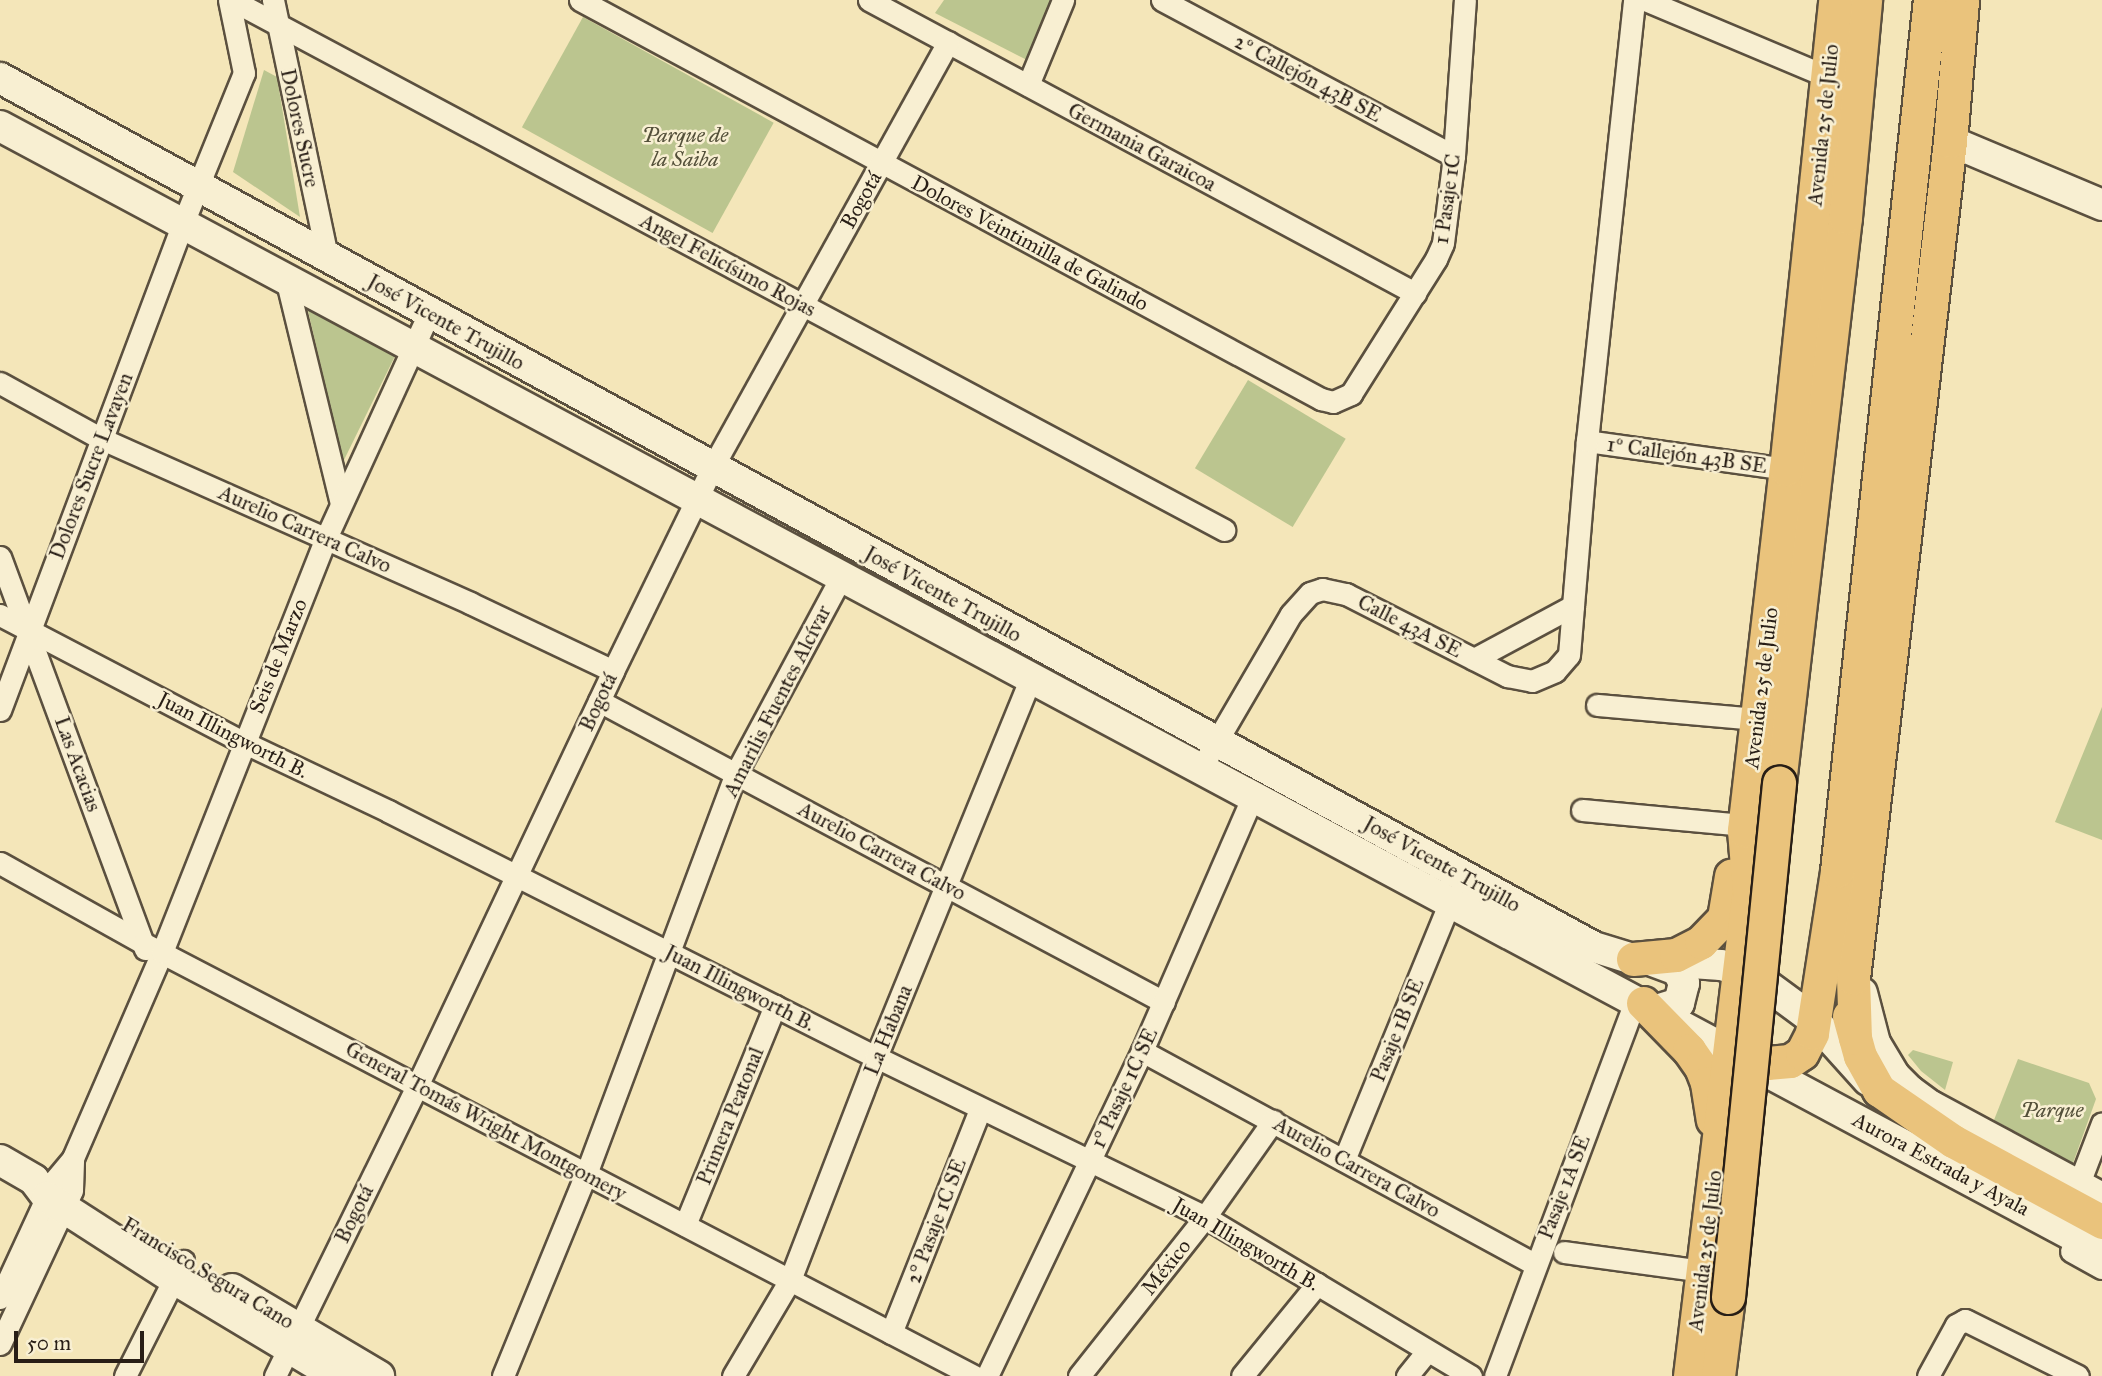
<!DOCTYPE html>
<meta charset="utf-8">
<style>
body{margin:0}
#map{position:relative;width:2102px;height:1376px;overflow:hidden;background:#f4e6b9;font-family:"IM FELL Great Primer",serif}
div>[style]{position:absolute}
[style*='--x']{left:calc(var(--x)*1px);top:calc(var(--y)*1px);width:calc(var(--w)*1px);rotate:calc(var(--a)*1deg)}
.green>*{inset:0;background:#bbc58f;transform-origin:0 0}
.roads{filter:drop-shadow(2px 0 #5b503f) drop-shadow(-2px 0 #5b503f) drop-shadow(0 2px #5b503f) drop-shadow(0 -2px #5b503f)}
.street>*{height:21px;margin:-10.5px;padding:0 10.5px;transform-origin:10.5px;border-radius:10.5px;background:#f8efd2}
.secondary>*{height:30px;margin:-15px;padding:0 15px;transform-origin:15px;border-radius:15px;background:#f8efd2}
.primary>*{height:33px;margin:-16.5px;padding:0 16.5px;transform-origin:16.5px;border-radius:16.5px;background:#eac37c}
.bridges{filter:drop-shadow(2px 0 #281e16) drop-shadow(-2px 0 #281e16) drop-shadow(0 2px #281e16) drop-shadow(0 -2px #281e16)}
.primary-bridge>*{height:33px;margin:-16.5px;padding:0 16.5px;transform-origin:16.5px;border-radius:16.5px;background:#eac37c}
span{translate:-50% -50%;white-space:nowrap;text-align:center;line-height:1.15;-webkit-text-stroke:5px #f8efd2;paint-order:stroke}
.street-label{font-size:21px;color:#281e16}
.park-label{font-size:21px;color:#54503a;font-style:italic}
.scale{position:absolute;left:14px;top:1331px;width:130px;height:32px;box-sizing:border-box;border:4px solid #281e16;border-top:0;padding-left:9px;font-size:21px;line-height:24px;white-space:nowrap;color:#281e16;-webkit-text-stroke:5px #f8efd2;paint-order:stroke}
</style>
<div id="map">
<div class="green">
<div style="clip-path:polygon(944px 0,1052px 0,1027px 60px,935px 13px)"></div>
<div style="left:583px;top:17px;width:218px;height:126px;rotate:29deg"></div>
<div style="clip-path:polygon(264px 70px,277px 77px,300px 217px,233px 172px)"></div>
<div style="clip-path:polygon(306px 302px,396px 354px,343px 462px)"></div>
<div style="left:1248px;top:380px;width:114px;height:103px;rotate:31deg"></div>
<div style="clip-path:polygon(2102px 707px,2102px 840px,2055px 822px)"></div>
<div style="clip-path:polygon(1913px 1050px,1953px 1062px,1945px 1090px,1921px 1071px,1908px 1055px)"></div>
<div style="clip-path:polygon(2018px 1059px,2089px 1083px,2096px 1099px,2073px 1163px,1994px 1120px)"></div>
</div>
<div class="roads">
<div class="street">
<div style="--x:232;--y:0;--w:1125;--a:28.11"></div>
<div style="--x:273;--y:0;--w:263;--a:78.1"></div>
<div style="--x:580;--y:0;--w:842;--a:28.3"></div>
<div style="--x:1321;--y:399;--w:12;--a:14"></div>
<div style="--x:1333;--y:402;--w:20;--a:-24"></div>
<div style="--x:1351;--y:394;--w:160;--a:-57.8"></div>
<div style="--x:1436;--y:259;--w:17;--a:-66"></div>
<div style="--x:1443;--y:243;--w:88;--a:-82.8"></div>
<div style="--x:1454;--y:156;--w:156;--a:-86"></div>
<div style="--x:869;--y:0;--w:620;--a:28.22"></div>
<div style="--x:1162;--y:0;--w:331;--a:28.1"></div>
<div style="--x:1645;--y:0;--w:199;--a:22.8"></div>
<div style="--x:1028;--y:85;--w:92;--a:-67.6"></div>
<div style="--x:286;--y:278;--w:232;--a:76.3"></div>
<div style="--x:0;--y:383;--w:116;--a:28.8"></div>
<div style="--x:102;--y:439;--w:403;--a:24"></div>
<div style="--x:470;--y:603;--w:158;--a:25.4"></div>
<div style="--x:1587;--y:441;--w:201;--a:8"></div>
<div style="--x:0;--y:557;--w:418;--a:69.7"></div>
<div style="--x:0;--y:615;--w:274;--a:27.6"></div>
<div style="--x:243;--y:742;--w:161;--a:25.4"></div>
<div style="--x:388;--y:811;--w:546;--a:26.75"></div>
<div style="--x:876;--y:1057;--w:366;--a:25.9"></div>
<div style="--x:1205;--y:1217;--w:310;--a:30.9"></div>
<div style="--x:1474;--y:659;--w:112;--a:-28.2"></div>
<div style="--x:1573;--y:606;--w:166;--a:-85.2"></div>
<div style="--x:1587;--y:441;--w:443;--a:-83.9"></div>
<div style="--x:599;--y:701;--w:640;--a:28.05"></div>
<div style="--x:1597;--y:705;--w:161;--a:5"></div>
<div style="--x:0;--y:710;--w:520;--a:-69.41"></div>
<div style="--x:183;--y:223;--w:162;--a:-67.9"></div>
<div style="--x:244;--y:73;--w:75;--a:-101.6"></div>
<div style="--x:1201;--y:768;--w:178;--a:-59.7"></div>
<div style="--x:1291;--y:614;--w:28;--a:-48"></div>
<div style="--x:1310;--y:593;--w:13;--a:-18"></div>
<div style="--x:1322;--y:589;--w:25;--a:12"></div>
<div style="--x:1346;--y:594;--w:181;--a:27"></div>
<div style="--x:1507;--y:676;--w:25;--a:11"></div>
<div style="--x:1532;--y:681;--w:25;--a:-23"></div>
<div style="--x:1555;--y:671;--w:21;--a:-49"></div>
<div style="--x:1569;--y:655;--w:49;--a:-85.3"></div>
<div style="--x:1582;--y:810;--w:164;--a:5.3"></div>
<div style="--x:0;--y:863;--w:164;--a:29.2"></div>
<div style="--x:143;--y:943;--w:937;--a:27.52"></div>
<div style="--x:1142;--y:1051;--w:447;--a:28.5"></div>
<div style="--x:1344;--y:1160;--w:280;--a:-67.7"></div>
<div style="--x:2078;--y:1186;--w:67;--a:-69.1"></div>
<div style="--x:685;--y:1225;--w:237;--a:-67.7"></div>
<div style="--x:2071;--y:1251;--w:35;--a:29"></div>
<div style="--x:1564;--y:1252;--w:140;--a:7.8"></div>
<div style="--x:0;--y:1298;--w:129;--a:-65.2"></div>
<div style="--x:54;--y:1181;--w:30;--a:-50"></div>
<div style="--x:73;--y:1158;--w:224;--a:-66.6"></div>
<div style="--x:162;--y:952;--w:445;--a:-68.4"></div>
<div style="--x:326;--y:538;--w:247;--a:-65.4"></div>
<div style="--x:891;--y:1333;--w:241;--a:-68.3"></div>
<div style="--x:0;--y:1344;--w:170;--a:-64.9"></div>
<div style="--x:72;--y:1190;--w:32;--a:-88"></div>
<div style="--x:125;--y:1376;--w:129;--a:-63.2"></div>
<div style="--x:275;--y:1376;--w:323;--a:-63.9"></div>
<div style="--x:417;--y:1086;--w:459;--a:-64.7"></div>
<div style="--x:613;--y:671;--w:226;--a:-64"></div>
<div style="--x:712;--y:468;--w:487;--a:-61"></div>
<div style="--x:503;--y:1376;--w:218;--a:-67.7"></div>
<div style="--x:586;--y:1174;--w:428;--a:-69.5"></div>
<div style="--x:736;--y:773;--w:225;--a:-61.8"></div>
<div style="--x:733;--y:1376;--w:112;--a:-59.3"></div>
<div style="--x:790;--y:1280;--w:239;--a:-68.9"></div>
<div style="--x:876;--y:1057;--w:410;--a:-67.8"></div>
<div style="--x:987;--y:1376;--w:360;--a:-64.5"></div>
<div style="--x:1142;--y:1051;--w:278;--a:-66.5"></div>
<div style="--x:1079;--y:1376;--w:203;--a:-51.6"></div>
<div style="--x:1205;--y:1217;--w:118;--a:-54.7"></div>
<div style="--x:1242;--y:1376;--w:119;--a:-50.8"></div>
<div style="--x:1407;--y:1376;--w:32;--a:-51"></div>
<div style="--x:1495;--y:1376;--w:403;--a:-69.5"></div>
<div style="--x:1928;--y:1376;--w:58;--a:-61.2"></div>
<div style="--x:1956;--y:1325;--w:10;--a:-29"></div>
<div style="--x:1965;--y:1320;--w:126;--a:26.4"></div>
</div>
<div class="secondary">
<div style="--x:0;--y:78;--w:1815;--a:28.6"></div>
<div style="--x:1594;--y:947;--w:41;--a:17.1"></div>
<div style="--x:1633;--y:959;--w:88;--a:3.9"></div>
<div style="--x:1721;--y:965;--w:34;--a:17"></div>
<div style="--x:1753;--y:975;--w:76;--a:36.4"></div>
<div style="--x:1814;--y:1020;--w:81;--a:48"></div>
<div style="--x:0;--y:126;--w:2384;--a:28.16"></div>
<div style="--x:1950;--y:141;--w:165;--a:22.8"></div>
<div style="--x:1655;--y:962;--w:23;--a:20"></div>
<div style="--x:1677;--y:970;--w:15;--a:62"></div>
<div style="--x:1684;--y:983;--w:21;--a:104"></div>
<div style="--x:1679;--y:1003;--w:24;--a:163"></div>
<div style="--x:1862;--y:993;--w:52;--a:75.4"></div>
<div style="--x:1875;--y:1043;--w:37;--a:59"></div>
<div style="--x:1894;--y:1075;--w:23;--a:45"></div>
<div style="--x:1910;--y:1091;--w:26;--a:36"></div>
<div style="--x:1931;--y:1106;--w:194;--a:28.3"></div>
<div style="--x:0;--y:1160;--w:39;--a:30"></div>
<div style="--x:34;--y:1180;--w:21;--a:53"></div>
<div style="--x:47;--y:1197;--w:151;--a:32.8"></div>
<div style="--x:174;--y:1279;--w:189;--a:30.9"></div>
<div style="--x:232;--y:1289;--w:171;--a:30.6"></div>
</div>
<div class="primary">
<div style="--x:1779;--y:783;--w:570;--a:-83.35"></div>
<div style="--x:1845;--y:217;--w:218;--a:-84.7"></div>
<div style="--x:1633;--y:959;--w:43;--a:-5.3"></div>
<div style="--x:1676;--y:955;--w:28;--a:-27"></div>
<div style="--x:1701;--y:942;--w:33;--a:-46"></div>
<div style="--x:1724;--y:918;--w:43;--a:-80.5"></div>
<div style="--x:1643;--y:1003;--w:66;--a:45.6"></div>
<div style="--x:1689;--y:1050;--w:21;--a:55"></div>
<div style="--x:1701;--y:1067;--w:17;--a:69"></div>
<div style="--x:1707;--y:1083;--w:37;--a:81"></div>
<div style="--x:1849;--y:1016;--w:41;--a:74.6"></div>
<div style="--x:1860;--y:1056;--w:39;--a:61"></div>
<div style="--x:1879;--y:1090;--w:90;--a:34.6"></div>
<div style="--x:1953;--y:1141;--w:170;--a:28.5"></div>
<div style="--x:1855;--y:1038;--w:60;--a:-91.9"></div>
<div style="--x:1853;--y:978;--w:843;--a:-83.39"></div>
<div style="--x:1950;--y:141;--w:142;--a:-85.1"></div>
<div style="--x:1739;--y:1055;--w:29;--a:16"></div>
<div style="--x:1767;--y:1063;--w:23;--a:-5"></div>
<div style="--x:1790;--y:1061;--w:14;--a:-34"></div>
<div style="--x:1802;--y:1053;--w:22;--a:-63"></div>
<div style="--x:1812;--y:1033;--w:164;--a:-81.2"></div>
<div style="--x:1837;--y:871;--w:876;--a:-83.91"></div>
<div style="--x:1690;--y:1376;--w:489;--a:-83.1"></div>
<div style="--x:1749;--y:891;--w:61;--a:-94.7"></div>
<div style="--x:1744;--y:830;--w:363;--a:-83.4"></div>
<div style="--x:1786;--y:469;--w:472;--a:-84"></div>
<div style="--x:1718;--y:1376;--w:80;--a:-82.8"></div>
</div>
</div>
<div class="bridges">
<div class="primary-bridge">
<div style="--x:1728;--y:1297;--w:517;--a:-84.33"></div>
</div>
</div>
<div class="street-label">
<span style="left:1308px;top:78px;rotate:28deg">2º Callejón 43B SE</span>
<span style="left:1823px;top:125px;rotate:-84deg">Avenida 25 de Julio</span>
<span style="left:300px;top:128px;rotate:78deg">Dolores Sucre</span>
<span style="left:1142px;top:147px;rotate:28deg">Germania Garaicoa</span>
<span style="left:1447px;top:199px;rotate:-82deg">1 Pasaje 1C</span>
<span style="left:861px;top:200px;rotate:-61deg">Bogotá</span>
<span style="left:1030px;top:243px;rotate:28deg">Dolores Veintimilla de Galindo</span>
<span style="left:728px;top:265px;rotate:28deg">Angel Felicísimo Rojas</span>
<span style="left:446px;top:322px;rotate:29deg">José Vicente Trujillo</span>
<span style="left:1687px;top:455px;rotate:8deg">1º Callejón 43B SE</span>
<span style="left:91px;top:466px;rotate:-69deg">Dolores Sucre Lavayen</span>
<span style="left:305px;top:529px;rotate:24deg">Aurelio Carrera Calvo</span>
<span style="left:943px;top:594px;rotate:29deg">José Vicente Trujillo</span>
<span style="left:1410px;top:626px;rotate:27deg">Calle 43A SE</span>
<span style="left:278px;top:656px;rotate:-68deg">Seis de Marzo</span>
<span style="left:1761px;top:688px;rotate:-83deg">Avenida 25 de Julio</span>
<span style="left:777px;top:701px;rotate:-63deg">Amarilis Fuentes Alcívar</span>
<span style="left:598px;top:702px;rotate:-65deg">Bogotá</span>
<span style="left:233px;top:735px;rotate:27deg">Juan Illingworth B.</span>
<span style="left:78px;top:764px;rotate:70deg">Las Acacias</span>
<span style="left:882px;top:851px;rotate:28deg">Aurelio Carrera Calvo</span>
<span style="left:1442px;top:864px;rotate:29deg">José Vicente Trujillo</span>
<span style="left:740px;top:988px;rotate:27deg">Juan Illingworth B.</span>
<span style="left:888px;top:1030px;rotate:-68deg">La Habana</span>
<span style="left:1397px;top:1030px;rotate:-68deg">Pasaje 1B SE</span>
<span style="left:1124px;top:1088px;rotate:-65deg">1° Pasaje 1C SE</span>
<span style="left:730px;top:1116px;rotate:-68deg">Primera Peatonal</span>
<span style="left:486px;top:1121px;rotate:28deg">General Tomás Wright Montgomery</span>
<span style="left:1941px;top:1164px;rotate:28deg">Aurora Estrada y Ayala</span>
<span style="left:1357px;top:1167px;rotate:29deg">Aurelio Carrera Calvo</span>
<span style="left:1564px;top:1187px;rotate:-69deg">Pasaje 1A SE</span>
<span style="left:354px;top:1214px;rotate:-64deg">Bogotá</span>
<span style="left:936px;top:1221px;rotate:-69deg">2° Pasaje 1C SE</span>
<span style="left:1246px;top:1244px;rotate:30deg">Juan Illingworth B.</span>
<span style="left:1705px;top:1251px;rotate:-83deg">Avenida 25 de Julio</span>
<span style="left:1166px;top:1267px;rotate:-51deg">México</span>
<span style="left:208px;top:1273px;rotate:31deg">Francisco Segura Cano</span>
</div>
<div class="park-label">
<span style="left:685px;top:147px">Parque de<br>la Saiba</span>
<span style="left:2052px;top:1110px">Parque</span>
</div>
<div class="scale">50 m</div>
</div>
